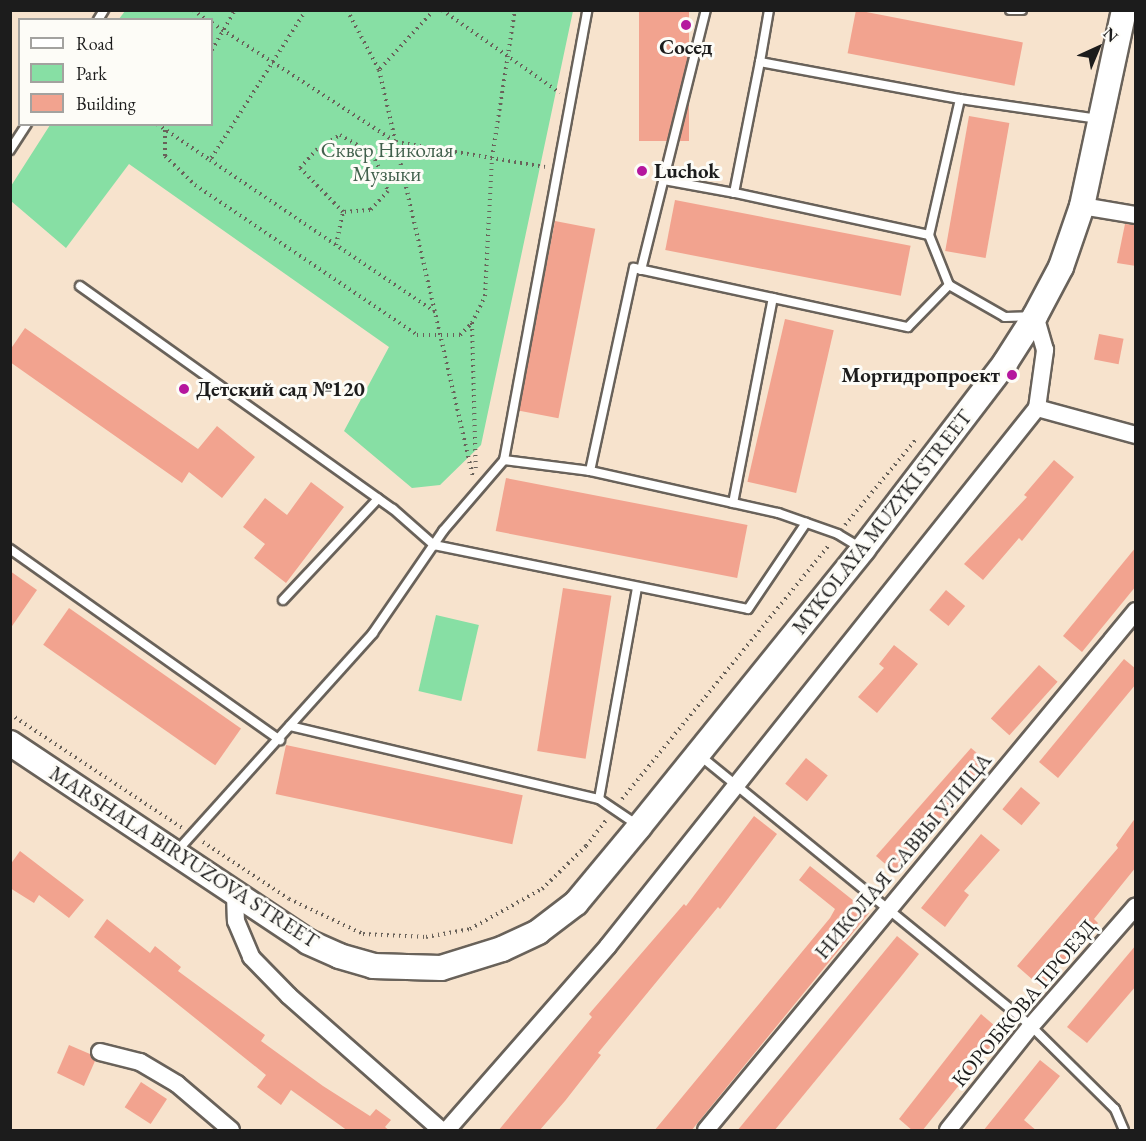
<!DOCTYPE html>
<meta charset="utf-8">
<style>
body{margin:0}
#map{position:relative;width:1146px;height:1141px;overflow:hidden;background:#f7e3cd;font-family:"EB Garamond",serif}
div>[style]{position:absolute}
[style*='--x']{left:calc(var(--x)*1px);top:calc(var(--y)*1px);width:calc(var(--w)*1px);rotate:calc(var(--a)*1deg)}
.green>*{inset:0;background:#87dfa4;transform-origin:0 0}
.building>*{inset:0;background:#f2a38f;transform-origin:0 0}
.path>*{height:4px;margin-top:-2px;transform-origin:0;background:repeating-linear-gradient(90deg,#69625a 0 1.5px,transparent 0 6px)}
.roads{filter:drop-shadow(2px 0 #69625a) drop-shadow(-2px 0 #69625a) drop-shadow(0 2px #69625a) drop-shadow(0 -2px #69625a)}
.lane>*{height:8px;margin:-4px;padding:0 4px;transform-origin:4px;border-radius:4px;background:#fff}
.street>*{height:16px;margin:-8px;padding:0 8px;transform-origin:8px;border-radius:8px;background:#fff}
.secondary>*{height:24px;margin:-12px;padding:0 12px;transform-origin:12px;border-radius:12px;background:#fff}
.dots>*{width:16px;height:16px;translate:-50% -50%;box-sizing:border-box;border:3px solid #fdfcf7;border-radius:50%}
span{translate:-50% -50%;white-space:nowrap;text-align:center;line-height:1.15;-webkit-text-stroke:6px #fdfcf7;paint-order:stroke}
.poi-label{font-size:21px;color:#1c1c1c;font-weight:700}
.left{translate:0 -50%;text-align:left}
.right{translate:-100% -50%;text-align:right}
.park-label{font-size:21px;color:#41604c}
.street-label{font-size:21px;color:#1c1c1c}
.frame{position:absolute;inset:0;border:12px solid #1c1c1c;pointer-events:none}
.legend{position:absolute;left:18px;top:18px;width:195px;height:108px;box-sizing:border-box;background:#fdfcf7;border:2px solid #a3a29f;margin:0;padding:8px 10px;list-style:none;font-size:18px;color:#1c1c1c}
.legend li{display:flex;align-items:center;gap:12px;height:30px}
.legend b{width:30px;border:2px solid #a3a29f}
.north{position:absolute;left:1068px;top:18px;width:60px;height:60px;-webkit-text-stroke:4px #fdfcf7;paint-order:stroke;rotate:44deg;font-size:16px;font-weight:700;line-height:24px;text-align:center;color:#1c1c1c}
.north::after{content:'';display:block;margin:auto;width:21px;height:27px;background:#1c1c1c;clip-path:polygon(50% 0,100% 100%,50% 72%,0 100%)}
</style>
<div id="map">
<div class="green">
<div style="clip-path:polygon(125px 11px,573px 11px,481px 445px,440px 485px,412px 488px,344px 431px,389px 347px,129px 164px,66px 248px,11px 201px,11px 186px,50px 125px,212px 124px,212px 20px,119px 19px)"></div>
<div style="left:436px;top:615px;width:44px;height:78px;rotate:13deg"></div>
</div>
<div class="building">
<div style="left:639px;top:10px;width:50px;height:131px"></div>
<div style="left:856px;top:10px;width:170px;height:44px;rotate:11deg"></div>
<div style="left:969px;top:116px;width:41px;height:137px;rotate:10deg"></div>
<div style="left:675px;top:200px;width:240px;height:51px;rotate:11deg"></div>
<div style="left:555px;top:221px;width:41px;height:193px;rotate:11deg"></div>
<div style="clip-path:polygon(1125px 224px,1136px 225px,1136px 266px,1117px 263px)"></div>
<div style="left:785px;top:319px;width:50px;height:167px;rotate:13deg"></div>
<div style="clip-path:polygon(25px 328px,198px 449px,217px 426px,255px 457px,222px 498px,189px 472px,182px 483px,10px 362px,10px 350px)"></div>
<div style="left:1099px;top:334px;width:25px;height:26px;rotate:11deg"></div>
<div style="clip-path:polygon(1054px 460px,1074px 477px,1022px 541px,1019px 538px,983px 580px,964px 564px,1027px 497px,1024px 495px)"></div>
<div style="left:506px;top:478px;width:246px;height:54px;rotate:11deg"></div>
<div style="clip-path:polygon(311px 482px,344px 507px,286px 583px,254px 558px,265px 544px,243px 527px,265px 498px,287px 515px)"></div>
<div style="clip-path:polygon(1136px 547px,1136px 586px,1082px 652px,1063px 636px)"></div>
<div style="clip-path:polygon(10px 571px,37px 590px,10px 629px)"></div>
<div style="left:563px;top:588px;width:49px;height:165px;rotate:9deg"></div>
<div style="left:946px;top:590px;width:25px;height:26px;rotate:40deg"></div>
<div style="left:69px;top:608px;width:210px;height:45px;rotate:35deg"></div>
<div style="clip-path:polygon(894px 645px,918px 664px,877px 713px,858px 697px,884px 668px,879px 664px)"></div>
<div style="clip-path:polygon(1124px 659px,1136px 669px,1136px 684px,1058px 778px,1039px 762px)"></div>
<div style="left:1039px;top:665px;width:25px;height:72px;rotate:42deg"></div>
<div style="left:286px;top:745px;width:242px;height:50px;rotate:12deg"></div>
<div style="clip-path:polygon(971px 748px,990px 764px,898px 875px,876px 856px)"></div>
<div style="left:806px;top:758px;width:28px;height:33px;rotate:39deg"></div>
<div style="left:1021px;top:787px;width:25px;height:29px;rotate:40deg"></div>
<div style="clip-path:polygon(754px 816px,777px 834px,720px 909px,718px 907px,598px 1053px,601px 1055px,565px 1101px,539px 1131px,498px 1131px,592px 1017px,589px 1014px,684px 904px,686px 906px)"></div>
<div style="clip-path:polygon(1136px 817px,1136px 867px,1094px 919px,1098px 923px,1041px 987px,1017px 966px,1118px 848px,1116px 845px)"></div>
<div style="clip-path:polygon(981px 834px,1000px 850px,964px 891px,969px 895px,945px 927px,921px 908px)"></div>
<div style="clip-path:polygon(20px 851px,84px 900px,69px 918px,39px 895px,34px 903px,10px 888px,10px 865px)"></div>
<div style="clip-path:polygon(810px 866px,869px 913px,691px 1131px,654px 1131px,830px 918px,835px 909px,799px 880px)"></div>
<div style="clip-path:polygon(107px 919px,150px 953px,155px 946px,181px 967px,178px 971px,265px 1035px,261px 1041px,323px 1086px,370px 1116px,376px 1109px,391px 1120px,385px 1127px,390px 1131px,348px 1131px,291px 1090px,281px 1105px,257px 1087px,266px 1075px,94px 937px)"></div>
<div style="clip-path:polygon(897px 936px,919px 954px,899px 979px,774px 1131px,737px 1131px)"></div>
<div style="clip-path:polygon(1136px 945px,1136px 986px,1087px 1043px,1067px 1027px)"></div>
<div style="clip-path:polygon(981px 1014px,1002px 1032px,922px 1131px,913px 1131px,899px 1119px)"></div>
<div style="clip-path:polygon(69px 1045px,90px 1054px,95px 1061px,84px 1086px,57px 1073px)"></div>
<div style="clip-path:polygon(1040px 1060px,1060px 1076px,1024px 1120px,1037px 1131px,983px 1131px)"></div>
<div style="left:141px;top:1082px;width:31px;height:30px;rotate:33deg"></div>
</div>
<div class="path">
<div style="--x:193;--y:10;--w:17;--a:36"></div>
<div style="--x:306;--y:10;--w:178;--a:122.6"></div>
<div style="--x:210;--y:160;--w:272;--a:34"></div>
<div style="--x:347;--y:10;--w:68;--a:61.9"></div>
<div style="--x:434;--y:10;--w:81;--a:132.5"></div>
<div style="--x:379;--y:70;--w:418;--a:77"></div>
<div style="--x:442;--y:10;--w:144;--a:35.1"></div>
<div style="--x:212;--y:23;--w:219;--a:32.9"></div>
<div style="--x:396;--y:142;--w:151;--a:9.5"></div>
<div style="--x:212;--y:50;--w:46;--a:-60.1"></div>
<div style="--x:157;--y:124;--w:64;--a:34.2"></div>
<div style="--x:165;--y:124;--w:32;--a:90"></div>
<div style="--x:165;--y:156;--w:42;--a:44"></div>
<div style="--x:195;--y:185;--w:268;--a:34"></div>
<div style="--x:417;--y:335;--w:43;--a:0"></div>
<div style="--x:460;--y:335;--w:17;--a:-45"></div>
<div style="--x:472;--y:323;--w:30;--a:-64"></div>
<div style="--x:485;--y:296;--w:138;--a:-87.1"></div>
<div style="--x:492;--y:158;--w:150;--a:-81.2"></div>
<div style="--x:340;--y:135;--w:38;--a:30"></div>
<div style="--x:373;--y:154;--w:40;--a:68"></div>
<div style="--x:388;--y:191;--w:26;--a:133"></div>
<div style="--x:370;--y:210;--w:27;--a:176"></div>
<div style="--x:343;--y:212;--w:62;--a:-134.3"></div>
<div style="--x:300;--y:168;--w:24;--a:-48"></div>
<div style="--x:316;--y:150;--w:28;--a:-32"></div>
<div style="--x:373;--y:154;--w:25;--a:-29"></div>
<div style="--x:336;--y:245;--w:34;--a:-78"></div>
<div style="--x:472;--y:323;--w:148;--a:88.5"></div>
<div style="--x:845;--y:525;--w:113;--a:-50.4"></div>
<div style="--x:10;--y:714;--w:206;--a:33.5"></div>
<div style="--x:622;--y:799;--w:328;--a:-50.8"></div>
<div style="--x:203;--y:842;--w:103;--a:33.5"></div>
<div style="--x:289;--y:899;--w:82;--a:25.3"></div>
<div style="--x:363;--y:934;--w:63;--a:2.7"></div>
<div style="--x:426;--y:937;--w:45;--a:-10.3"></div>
<div style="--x:470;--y:929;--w:82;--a:-29.1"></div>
<div style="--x:542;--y:889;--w:62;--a:-44.3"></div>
<div style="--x:586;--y:846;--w:33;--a:-52"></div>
</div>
<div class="roads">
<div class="lane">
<div style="--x:1010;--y:10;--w:12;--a:0"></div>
<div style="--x:98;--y:20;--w:12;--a:-59"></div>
<div style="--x:760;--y:62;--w:53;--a:-80.2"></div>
<div style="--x:960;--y:99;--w:139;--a:102.8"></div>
<div style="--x:929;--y:235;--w:199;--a:-167.8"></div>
<div style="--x:734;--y:193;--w:134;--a:-78.8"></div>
<div style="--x:760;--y:62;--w:203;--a:10.5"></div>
<div style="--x:960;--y:99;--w:140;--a:8.2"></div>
<div style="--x:10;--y:150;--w:31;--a:-57"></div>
<div style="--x:664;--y:180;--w:71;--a:10.5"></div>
<div style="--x:929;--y:235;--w:54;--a:68.2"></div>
<div style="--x:949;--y:285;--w:64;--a:29.7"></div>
<div style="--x:1005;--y:317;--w:25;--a:-2"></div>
<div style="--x:641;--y:270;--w:268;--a:-76"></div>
<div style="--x:80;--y:286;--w:384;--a:35.5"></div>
<div style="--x:393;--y:509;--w:55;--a:41.3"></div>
<div style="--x:434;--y:545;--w:320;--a:11.5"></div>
<div style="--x:748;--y:609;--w:104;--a:-56"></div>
<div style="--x:504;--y:460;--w:458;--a:-79.5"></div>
<div style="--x:733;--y:503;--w:209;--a:-79"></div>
<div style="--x:861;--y:548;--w:27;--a:-149"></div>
<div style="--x:838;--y:534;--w:64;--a:-160.7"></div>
<div style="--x:778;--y:513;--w:193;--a:-167.4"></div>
<div style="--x:590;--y:471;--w:208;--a:-77.8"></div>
<div style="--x:634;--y:268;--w:280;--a:12.2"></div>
<div style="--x:908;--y:327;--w:59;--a:-45.7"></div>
<div style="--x:10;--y:549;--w:331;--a:35.3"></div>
<div style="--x:283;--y:600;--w:139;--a:-46.8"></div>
<div style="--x:290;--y:726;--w:318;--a:13.3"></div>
<div style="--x:599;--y:799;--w:48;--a:34"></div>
<div style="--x:699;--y:755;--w:429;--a:39.2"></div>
<div style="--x:1031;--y:1026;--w:118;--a:44.7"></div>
<div style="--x:1115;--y:1109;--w:23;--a:67"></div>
<div style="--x:599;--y:799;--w:215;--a:-79.8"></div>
<div style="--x:177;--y:851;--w:293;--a:-48"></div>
<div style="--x:373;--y:633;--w:124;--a:-55.5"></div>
<div style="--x:443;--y:531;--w:94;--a:-49.3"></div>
<div style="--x:504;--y:460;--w:87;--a:7.3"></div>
</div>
<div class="street">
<div style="--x:1082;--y:206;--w:55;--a:9.5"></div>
<div style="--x:1037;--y:408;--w:103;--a:15.3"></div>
<div style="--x:235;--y:895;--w:26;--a:88"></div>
<div style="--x:236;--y:921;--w:39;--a:67"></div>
<div style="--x:251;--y:957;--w:54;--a:45.7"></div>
<div style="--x:289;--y:996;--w:203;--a:41.4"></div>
<div style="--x:100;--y:1052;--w:41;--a:14"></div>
<div style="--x:140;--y:1062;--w:43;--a:30.7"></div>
<div style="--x:177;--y:1084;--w:71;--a:40.4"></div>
<div style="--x:447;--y:1130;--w:244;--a:-48.8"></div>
<div style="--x:608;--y:946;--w:688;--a:-51.43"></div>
<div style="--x:1037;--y:408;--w:59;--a:-82.1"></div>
<div style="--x:1045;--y:350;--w:35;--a:-106"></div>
<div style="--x:706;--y:1130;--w:674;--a:-50.36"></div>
<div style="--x:948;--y:1130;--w:133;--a:-51.4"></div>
<div style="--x:1031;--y:1026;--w:159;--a:-48.8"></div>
</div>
<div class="secondary">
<div style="--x:10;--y:743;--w:358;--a:33.7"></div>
<div style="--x:308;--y:942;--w:34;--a:24"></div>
<div style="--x:339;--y:956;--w:35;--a:16"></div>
<div style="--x:373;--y:966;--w:68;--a:1.7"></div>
<div style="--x:441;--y:968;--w:64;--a:-17.3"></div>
<div style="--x:502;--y:949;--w:40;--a:-25"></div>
<div style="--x:538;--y:932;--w:48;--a:-37.3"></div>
<div style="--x:576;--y:903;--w:99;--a:-50.3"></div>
<div style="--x:639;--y:827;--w:357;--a:-51.1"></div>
<div style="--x:863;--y:549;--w:234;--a:-52.6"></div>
<div style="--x:1005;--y:363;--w:56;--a:-57.4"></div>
<div style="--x:1035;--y:316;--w:55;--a:-62"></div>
<div style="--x:1061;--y:267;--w:65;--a:-71"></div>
<div style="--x:1082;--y:206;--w:200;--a:-77.9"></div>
</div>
</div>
<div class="dots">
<div style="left:686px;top:25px;background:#b5179e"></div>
<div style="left:642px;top:171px;background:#b5179e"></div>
<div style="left:1012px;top:375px;background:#b5179e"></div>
<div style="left:184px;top:389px;background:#b5179e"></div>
</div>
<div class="poi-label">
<span style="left:686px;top:47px">Сосед</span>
<span class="left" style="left:654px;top:171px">Luchok</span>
<span class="right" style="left:1000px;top:375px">Моргидропроект</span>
<span class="left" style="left:196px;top:389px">Детский сад №120</span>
</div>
<div class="park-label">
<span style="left:387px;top:162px">Сквер Николая<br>Музыки</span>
</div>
<div class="street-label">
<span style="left:882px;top:522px;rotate:-52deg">MYKOLAYA MUZYKI STREET</span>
<span style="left:903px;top:856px;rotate:-50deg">НИКОЛАЯ САВВЫ УЛИЦА</span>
<span style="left:184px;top:857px;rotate:33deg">MARSHALA BIRYUZOVA STREET</span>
<span style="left:1024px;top:1003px;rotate:-50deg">КОРОБКОВА ПРОЕЗД</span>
</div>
<div class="frame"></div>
<ul class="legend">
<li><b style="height:8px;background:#fff"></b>Road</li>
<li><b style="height:16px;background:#87dfa4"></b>Park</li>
<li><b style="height:16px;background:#f2a38f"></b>Building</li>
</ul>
<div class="north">N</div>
</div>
